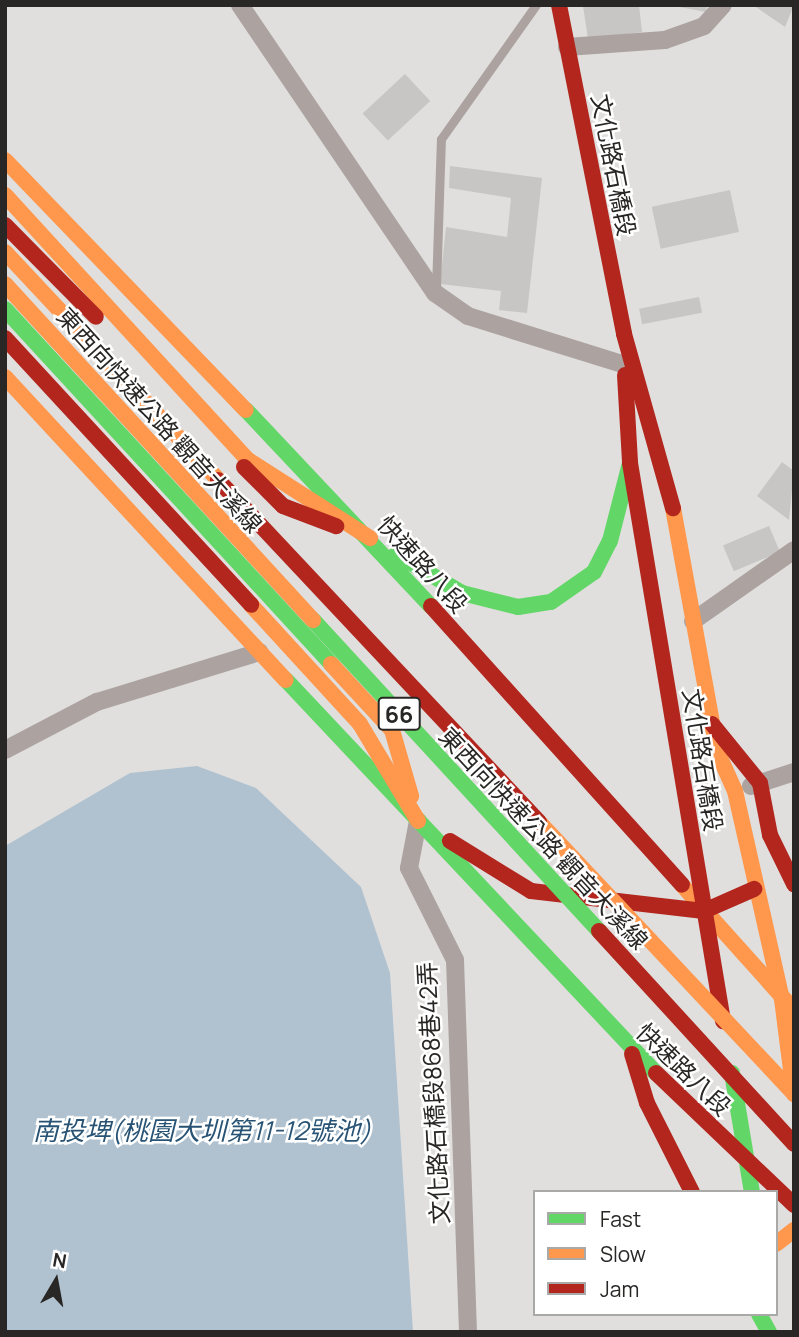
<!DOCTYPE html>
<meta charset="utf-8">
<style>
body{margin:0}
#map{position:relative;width:799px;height:1337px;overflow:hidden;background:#e0dfdd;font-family:Manrope,"Noto Sans TC",sans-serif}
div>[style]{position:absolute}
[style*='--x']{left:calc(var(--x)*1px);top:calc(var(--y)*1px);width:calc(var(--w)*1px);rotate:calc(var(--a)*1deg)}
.water>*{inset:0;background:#b0c2d0}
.building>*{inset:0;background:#c7c6c5;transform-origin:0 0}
.lane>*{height:9px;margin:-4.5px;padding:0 4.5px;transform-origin:4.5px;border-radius:4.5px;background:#aca3a1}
.street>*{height:18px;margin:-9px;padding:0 9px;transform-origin:9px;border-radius:9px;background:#aca3a1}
.fast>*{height:16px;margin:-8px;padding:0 8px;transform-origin:8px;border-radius:8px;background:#63d668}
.slow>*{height:16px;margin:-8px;padding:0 8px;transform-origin:8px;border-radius:8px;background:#ff974d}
.jam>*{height:16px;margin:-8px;padding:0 8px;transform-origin:8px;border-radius:8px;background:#b3261e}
.fast-bridge>*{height:16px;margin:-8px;padding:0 8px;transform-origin:8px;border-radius:8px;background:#63d668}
.slow-bridge>*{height:16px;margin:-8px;padding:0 8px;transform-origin:8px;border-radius:8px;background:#ff974d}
.jam-bridge>*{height:16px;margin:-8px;padding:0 8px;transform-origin:8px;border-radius:8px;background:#b3261e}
span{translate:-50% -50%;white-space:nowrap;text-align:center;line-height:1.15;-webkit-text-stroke:5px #fff;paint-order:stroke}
.shield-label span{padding:2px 5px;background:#fff;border:2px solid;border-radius:5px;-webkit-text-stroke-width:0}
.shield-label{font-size:23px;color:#282726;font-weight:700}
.street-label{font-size:24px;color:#282726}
.water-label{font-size:26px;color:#285374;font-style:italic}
.frame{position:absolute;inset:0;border:7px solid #282726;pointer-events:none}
.legend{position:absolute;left:533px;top:1190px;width:245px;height:126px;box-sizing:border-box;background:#fff;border:2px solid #a9a9a8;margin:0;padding:9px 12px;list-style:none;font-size:21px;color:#282726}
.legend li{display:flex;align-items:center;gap:14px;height:35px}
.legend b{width:35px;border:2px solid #a9a9a8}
.north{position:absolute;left:21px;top:1246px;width:70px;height:70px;-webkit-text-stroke:5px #fff;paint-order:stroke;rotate:10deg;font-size:19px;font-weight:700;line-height:28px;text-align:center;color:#282726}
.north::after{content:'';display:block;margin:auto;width:24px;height:32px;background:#282726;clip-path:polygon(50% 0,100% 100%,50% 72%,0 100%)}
</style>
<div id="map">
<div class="water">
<div style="clip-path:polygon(197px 766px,256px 788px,361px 887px,390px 973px,413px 1332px,5px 1332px,5px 846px,130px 773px)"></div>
</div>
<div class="building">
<div style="clip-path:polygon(639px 5px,642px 32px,588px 39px,583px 6px)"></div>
<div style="clip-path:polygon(669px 5px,707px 5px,706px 12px)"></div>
<div style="clip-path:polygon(794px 5px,785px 27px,756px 7px,757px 5px)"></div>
<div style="left:405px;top:74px;width:37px;height:58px;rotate:47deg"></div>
<div style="clip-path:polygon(450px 166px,542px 178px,527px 313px,499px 310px,501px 291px,440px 284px,446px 227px,507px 237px,511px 198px,449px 188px)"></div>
<div style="left:730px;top:190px;width:43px;height:80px;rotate:78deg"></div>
<div style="left:699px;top:297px;width:16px;height:61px;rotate:79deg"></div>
<div style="clip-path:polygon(782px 462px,794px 471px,789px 520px,757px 496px)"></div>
<div style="left:769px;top:526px;width:28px;height:50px;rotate:67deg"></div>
</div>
<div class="lane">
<div style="--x:436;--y:288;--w:149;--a:-88.1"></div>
<div style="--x:441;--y:139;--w:164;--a:-54.7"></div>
</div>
<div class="street">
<div style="--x:240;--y:5;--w:348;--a:55.9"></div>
<div style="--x:435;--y:293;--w:40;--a:34.9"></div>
<div style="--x:468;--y:316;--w:164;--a:17.3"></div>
<div style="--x:567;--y:47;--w:98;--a:-4.1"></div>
<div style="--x:665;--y:40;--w:41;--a:-19.7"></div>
<div style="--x:704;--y:26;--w:28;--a:-48"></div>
<div style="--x:693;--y:621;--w:123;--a:-35.1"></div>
<div style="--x:5;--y:750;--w:104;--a:-27.6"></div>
<div style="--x:97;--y:702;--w:170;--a:-17.1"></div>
<div style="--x:751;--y:786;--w:45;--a:-18"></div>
<div style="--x:418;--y:821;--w:48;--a:100.8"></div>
<div style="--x:409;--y:868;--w:103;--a:63.4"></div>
<div style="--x:455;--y:960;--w:372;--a:88"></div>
</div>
<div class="fast">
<div style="--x:5;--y:309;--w:482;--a:47.4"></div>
<div style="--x:246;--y:410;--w:270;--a:46.7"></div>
<div style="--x:396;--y:554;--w:77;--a:30.6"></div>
<div style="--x:462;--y:593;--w:58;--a:14"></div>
<div style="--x:518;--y:607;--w:33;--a:-9"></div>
<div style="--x:551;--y:602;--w:52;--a:-34.9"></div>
<div style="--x:594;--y:572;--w:35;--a:-63"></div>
<div style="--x:610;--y:541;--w:81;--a:-75.6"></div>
<div style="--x:286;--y:680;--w:540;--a:46.73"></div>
<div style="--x:732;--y:1073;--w:121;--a:80.5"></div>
<div style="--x:759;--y:1314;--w:21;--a:61"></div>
</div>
<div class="slow">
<div style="--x:5;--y:160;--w:347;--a:46.1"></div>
<div style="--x:5;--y:195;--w:360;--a:47.5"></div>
<div style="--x:248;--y:460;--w:145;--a:32.6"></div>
<div style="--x:5;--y:377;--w:413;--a:47.2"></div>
<div style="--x:673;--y:508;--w:247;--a:79.7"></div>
<div style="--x:717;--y:751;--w:44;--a:65.8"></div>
<div style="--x:735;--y:791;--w:213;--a:77.3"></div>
<div style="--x:782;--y:999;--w:96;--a:82.8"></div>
<div style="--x:251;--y:605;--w:161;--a:47.5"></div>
<div style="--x:360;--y:724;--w:113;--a:59.1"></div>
<div style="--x:331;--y:664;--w:90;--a:47.3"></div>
<div style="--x:392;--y:730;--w:69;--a:73.9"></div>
<div style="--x:682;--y:885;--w:168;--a:48.1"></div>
<div style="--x:776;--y:1244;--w:23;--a:-38"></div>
</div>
<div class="jam">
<div style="--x:559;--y:5;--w:335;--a:78.8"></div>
<div style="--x:624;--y:334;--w:181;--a:74.3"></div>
<div style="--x:5;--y:225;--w:129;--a:45.3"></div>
<div style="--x:5;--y:338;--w:363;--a:47.3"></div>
<div style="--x:625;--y:375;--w:88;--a:86.7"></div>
<div style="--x:630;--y:463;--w:566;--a:80.54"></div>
<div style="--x:244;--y:467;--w:55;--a:45"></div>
<div style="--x:283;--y:506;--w:57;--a:20.7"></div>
<div style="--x:431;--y:606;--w:375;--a:48"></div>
<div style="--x:712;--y:724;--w:76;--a:50.9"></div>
<div style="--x:760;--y:783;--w:53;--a:79.1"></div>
<div style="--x:770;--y:835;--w:55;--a:63.9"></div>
<div style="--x:450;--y:841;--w:95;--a:31.7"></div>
<div style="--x:531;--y:891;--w:174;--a:6.6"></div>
<div style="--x:704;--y:911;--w:55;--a:-23.7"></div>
<div style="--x:632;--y:1054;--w:51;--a:73"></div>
<div style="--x:647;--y:1103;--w:100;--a:63.2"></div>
<div style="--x:656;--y:1073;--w:191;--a:43.7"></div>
</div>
<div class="fast-bridge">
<div style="--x:313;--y:620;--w:423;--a:47.4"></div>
</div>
<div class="slow-bridge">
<div style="--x:5;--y:252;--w:312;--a:46.9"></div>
<div style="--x:5;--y:284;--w:456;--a:47.5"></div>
<div style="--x:539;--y:822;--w:373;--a:46.8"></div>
</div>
<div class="jam-bridge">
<div style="--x:218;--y:480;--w:469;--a:46.8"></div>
<div style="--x:599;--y:931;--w:289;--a:47.5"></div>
</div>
<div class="shield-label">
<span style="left:399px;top:714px">66</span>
</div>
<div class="street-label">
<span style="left:614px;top:165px;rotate:79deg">文化路石橋段</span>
<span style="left:160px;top:420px;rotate:48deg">東西向快速公路 觀音大溪線</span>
<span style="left:423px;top:564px;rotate:48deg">快速路八段</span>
<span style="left:703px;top:760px;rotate:81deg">文化路石橋段</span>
<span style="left:544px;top:838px;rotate:47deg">東西向快速公路 觀音大溪線</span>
<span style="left:684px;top:1069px;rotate:44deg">快速路八段</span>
<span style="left:433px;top:1093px;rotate:-93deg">文化路石橋段868巷42弄</span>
</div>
<div class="water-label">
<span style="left:202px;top:1131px">南投埤(桃園大圳第11-12號池)</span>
</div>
<div class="frame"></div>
<ul class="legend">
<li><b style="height:9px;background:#63d668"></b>Fast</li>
<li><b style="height:9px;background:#ff974d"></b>Slow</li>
<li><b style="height:9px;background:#b3261e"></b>Jam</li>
</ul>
<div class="north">N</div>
</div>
